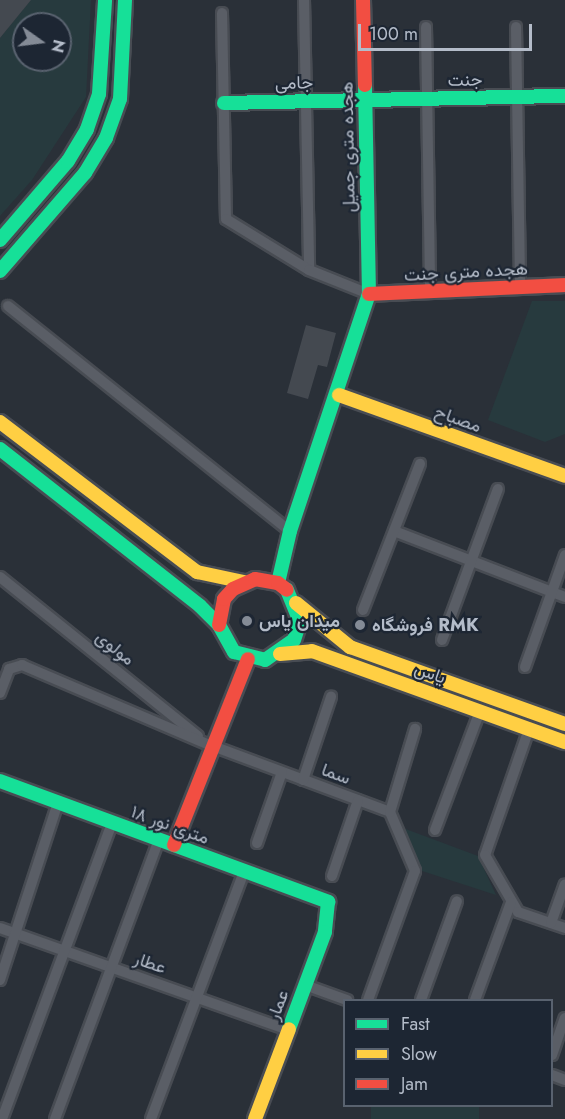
<!DOCTYPE html>
<meta charset="utf-8">
<style>
body{margin:0}
#map{position:relative;width:565px;height:1119px;overflow:hidden;background:#2a3038;font-family:Jost,Vazirmatn,sans-serif}
div>[style]{position:absolute}
[style*='--x']{left:calc(var(--x)*1px);top:calc(var(--y)*1px);width:calc(var(--w)*1px);rotate:calc(var(--a)*1deg)}
.green>*{inset:0;background:#273a3e;transform-origin:0 0}
.building>*{inset:0;background:#444950}
.roads{filter:drop-shadow(2px 0 #484c53) drop-shadow(-2px 0 #484c53) drop-shadow(0 2px #484c53) drop-shadow(0 -2px #484c53)}
.street>*{height:10px;margin:-5px;padding:0 5px;transform-origin:5px;border-radius:5px;background:#5a5e66}
.fast>*{height:14px;margin:-7px;padding:0 7px;transform-origin:7px;border-radius:7px;background:#16e098}
.slow>*{height:14px;margin:-7px;padding:0 7px;transform-origin:7px;border-radius:7px;background:#ffcf43}
.jam>*{height:14px;margin:-7px;padding:0 7px;transform-origin:7px;border-radius:7px;background:#f24e42}
.dots>*{width:16px;height:16px;translate:-50% -50%;box-sizing:border-box;border:3px solid #1d2633;border-radius:50%}
span{translate:-50% -50%;white-space:nowrap;text-align:center;line-height:1.15;-webkit-text-stroke:4.5px #1d2633;paint-order:stroke}
.street-label{font-size:18px;color:#b4bcc9}
.poi-label{font-size:18px;color:#b4bcc9;font-weight:700}
.left{translate:0 -50%;text-align:left}
.legend{position:absolute;left:343px;top:999px;width:210px;height:108px;box-sizing:border-box;background:#1d2633;border:2px solid #59626f;margin:0;padding:8px 10px;list-style:none;font-size:18px;color:#b4bcc9}
.legend li{display:flex;align-items:center;gap:12px;height:30px}
.legend b{width:30px;border:2px solid #59626f}
.north{position:absolute;left:12px;top:12px;width:60px;height:60px;box-sizing:border-box;background:#1d2633;border:2px solid #59626f;border-radius:50%;rotate:104deg;font-size:16px;font-weight:700;line-height:24px;text-align:center;color:#b4bcc9}
.north::after{content:'';display:block;margin:auto;width:21px;height:27px;background:#848b96;clip-path:polygon(50% 0,100% 100%,50% 72%,0 100%)}
.scale{position:absolute;left:358px;top:24px;width:174px;height:27px;box-sizing:border-box;border:3px solid #b4bcc9;border-top:0;padding-left:8px;font-size:18px;line-height:21px;white-space:nowrap;color:#b4bcc9;-webkit-text-stroke:4px #1d2633;paint-order:stroke}
</style>
<div id="map">
<div class="green">
<div style="clip-path:polygon(evenodd,13px 0,91px 0,86px 97px,32px 180px,0 216px,0 38px,30px 1px,13px 0,24px 24px,60px 24px,60px 60px,24px 60px,24px 24px)"></div>
<div style="clip-path:polygon(532px 301px,565px 301px,565px 434px,545px 442px,488px 420px)"></div>
<div style="clip-path:polygon(403px 828px,478px 856px,496px 895px,419px 870px)"></div>
<div style="left:371px;top:1106px;width:108px;height:14px"></div>
</div>
<div class="building">
<div style="clip-path:polygon(0 0,31px 0,0 38px)"></div>
<div style="clip-path:polygon(306px 325px,336px 333px,327px 367px,318px 365px,308px 399px,287px 393px)"></div>
</div>
<div class="roads">
<div class="street">
<div style="--x:304;--y:0;--w:270;--a:88.9"></div>
<div style="--x:222;--y:13;--w:206;--a:88.9"></div>
<div style="--x:226;--y:219;--w:97;--a:31.6"></div>
<div style="--x:309;--y:270;--w:65;--a:21.8"></div>
<div style="--x:426;--y:27;--w:264;--a:89.1"></div>
<div style="--x:516;--y:27;--w:260;--a:89.1"></div>
<div style="--x:8;--y:306;--w:361;--a:38.6"></div>
<div style="--x:394;--y:531;--w:183;--a:21.1"></div>
<div style="--x:0;--y:577;--w:254;--a:38.8"></div>
<div style="--x:363;--y:610;--w:157;--a:-68.7"></div>
<div style="--x:442;--y:640;--w:161;--a:-69.7"></div>
<div style="--x:525;--y:667;--w:119;--a:-70.3"></div>
<div style="--x:0;--y:693;--w:26;--a:-69"></div>
<div style="--x:9;--y:669;--w:14;--a:-17"></div>
<div style="--x:22;--y:665;--w:204;--a:23.1"></div>
<div style="--x:210;--y:745;--w:192;--a:20.4"></div>
<div style="--x:390;--y:812;--w:64;--a:67"></div>
<div style="--x:415;--y:871;--w:137;--a:110"></div>
<div style="--x:529;--y:729;--w:133;--a:109.2"></div>
<div style="--x:485;--y:855;--w:66;--a:59.9"></div>
<div style="--x:518;--y:912;--w:50;--a:18.8"></div>
<div style="--x:303;--y:780;--w:88;--a:-71.4"></div>
<div style="--x:390;--y:812;--w:87;--a:-73.2"></div>
<div style="--x:435;--y:830;--w:127;--a:-69.3"></div>
<div style="--x:257;--y:843;--w:75;--a:-70.6"></div>
<div style="--x:332;--y:876;--w:80;--a:-71.1"></div>
<div style="--x:551;--y:923;--w:41;--a:-70.3"></div>
<div style="--x:0;--y:928;--w:306;--a:19.5"></div>
<div style="--x:0;--y:980;--w:186;--a:-71.9"></div>
<div style="--x:305;--y:985;--w:45;--a:19.7"></div>
<div style="--x:421;--y:1000;--w:105;--a:-70"></div>
<div style="--x:475;--y:1000;--w:104;--a:-69.8"></div>
<div style="--x:552;--y:1055;--w:39;--a:-71"></div>
<div style="--x:552;--y:1075;--w:14;--a:21"></div>
<div style="--x:2;--y:1119;--w:316;--a:-69.6"></div>
<div style="--x:55;--y:1119;--w:298;--a:-69.6"></div>
<div style="--x:151;--y:1119;--w:265;--a:-69.4"></div>
</div>
<div class="fast">
<div style="--x:224;--y:103;--w:341;--a:-1.2"></div>
<div style="--x:0;--y:240;--w:104;--a:-49.3"></div>
<div style="--x:68;--y:161;--w:37;--a:-59"></div>
<div style="--x:87;--y:129;--w:37;--a:-71"></div>
<div style="--x:99;--y:94;--w:94;--a:-86.3"></div>
<div style="--x:0;--y:271;--w:130;--a:-49.1"></div>
<div style="--x:85;--y:173;--w:41;--a:-59"></div>
<div style="--x:106;--y:138;--w:41;--a:-70.3"></div>
<div style="--x:120;--y:99;--w:99;--a:-87.1"></div>
<div style="--x:0;--y:449;--w:254;--a:38.1"></div>
<div style="--x:200;--y:606;--w:27;--a:45"></div>
<div style="--x:219;--y:625;--w:31;--a:61"></div>
<div style="--x:234;--y:652;--w:32;--a:14"></div>
<div style="--x:265;--y:660;--w:35;--a:-35"></div>
<div style="--x:294;--y:640;--w:19;--a:-72"></div>
<div style="--x:300;--y:622;--w:35;--a:-112"></div>
<div style="--x:278;--y:583;--w:53;--a:-77"></div>
<div style="--x:290;--y:531;--w:250;--a:-71.6"></div>
<div style="--x:369;--y:294;--w:209;--a:-91.1"></div>
<div style="--x:0;--y:781;--w:350;--a:20.2"></div>
<div style="--x:328;--y:902;--w:30;--a:96"></div>
<div style="--x:325;--y:932;--w:103;--a:110.4"></div>
</div>
<div class="slow">
<div style="--x:339;--y:395;--w:240;--a:19.7"></div>
<div style="--x:0;--y:422;--w:248;--a:37.3"></div>
<div style="--x:197;--y:572;--w:48;--a:12"></div>
<div style="--x:296;--y:603;--w:70;--a:39.2"></div>
<div style="--x:350;--y:647;--w:228;--a:19.7"></div>
<div style="--x:280;--y:654;--w:32;--a:-5"></div>
<div style="--x:312;--y:651;--w:269;--a:19.8"></div>
<div style="--x:255;--y:1119;--w:96;--a:-69.3"></div>
</div>
<div class="jam">
<div style="--x:363;--y:0;--w:85;--a:88.7"></div>
<div style="--x:369;--y:294;--w:196;--a:-2.6"></div>
<div style="--x:219;--y:625;--w:26;--a:-79"></div>
<div style="--x:224;--y:599;--w:13;--a:-48"></div>
<div style="--x:233;--y:589;--w:24;--a:-24"></div>
<div style="--x:255;--y:579;--w:23;--a:10"></div>
<div style="--x:278;--y:583;--w:11;--a:38"></div>
<div style="--x:174;--y:845;--w:200;--a:-68.3"></div>
</div>
</div>
<div class="dots">
<div style="left:247px;top:621px;background:#848b96"></div>
<div style="left:360px;top:625px;background:#848b96"></div>
</div>
<div class="street-label">
<span style="left:465px;top:80px;rotate:-1deg">جنت</span>
<span style="left:294px;top:83px;rotate:-1deg">جامی</span>
<span style="left:348px;top:147px;rotate:-91deg">هجده متری جمیل</span>
<span style="left:466px;top:272px;rotate:-3deg">هجده متری جنت</span>
<span style="left:458px;top:419px;rotate:20deg">مصباح</span>
<span style="left:115px;top:648px;rotate:39deg">مولوی</span>
<span style="left:430px;top:673px;rotate:20deg">یاس</span>
<span style="left:336px;top:774px;rotate:20deg">سما</span>
<span style="left:170px;top:825px;rotate:20deg">۱۸ متری نور</span>
<span style="left:150px;top:963px;rotate:19deg">عطار</span>
<span style="left:278px;top:1005px;rotate:-69deg">عمار</span>
</div>
<div class="poi-label">
<span class="left" style="left:259px;top:621px">میدان یاس</span>
<span class="left" style="left:372px;top:625px">فروشگاه RMK</span>
</div>
<ul class="legend">
<li><b style="height:8px;background:#16e098"></b>Fast</li>
<li><b style="height:8px;background:#ffcf43"></b>Slow</li>
<li><b style="height:8px;background:#f24e42"></b>Jam</li>
</ul>
<div class="north">N</div>
<div class="scale">100 m</div>
</div>
